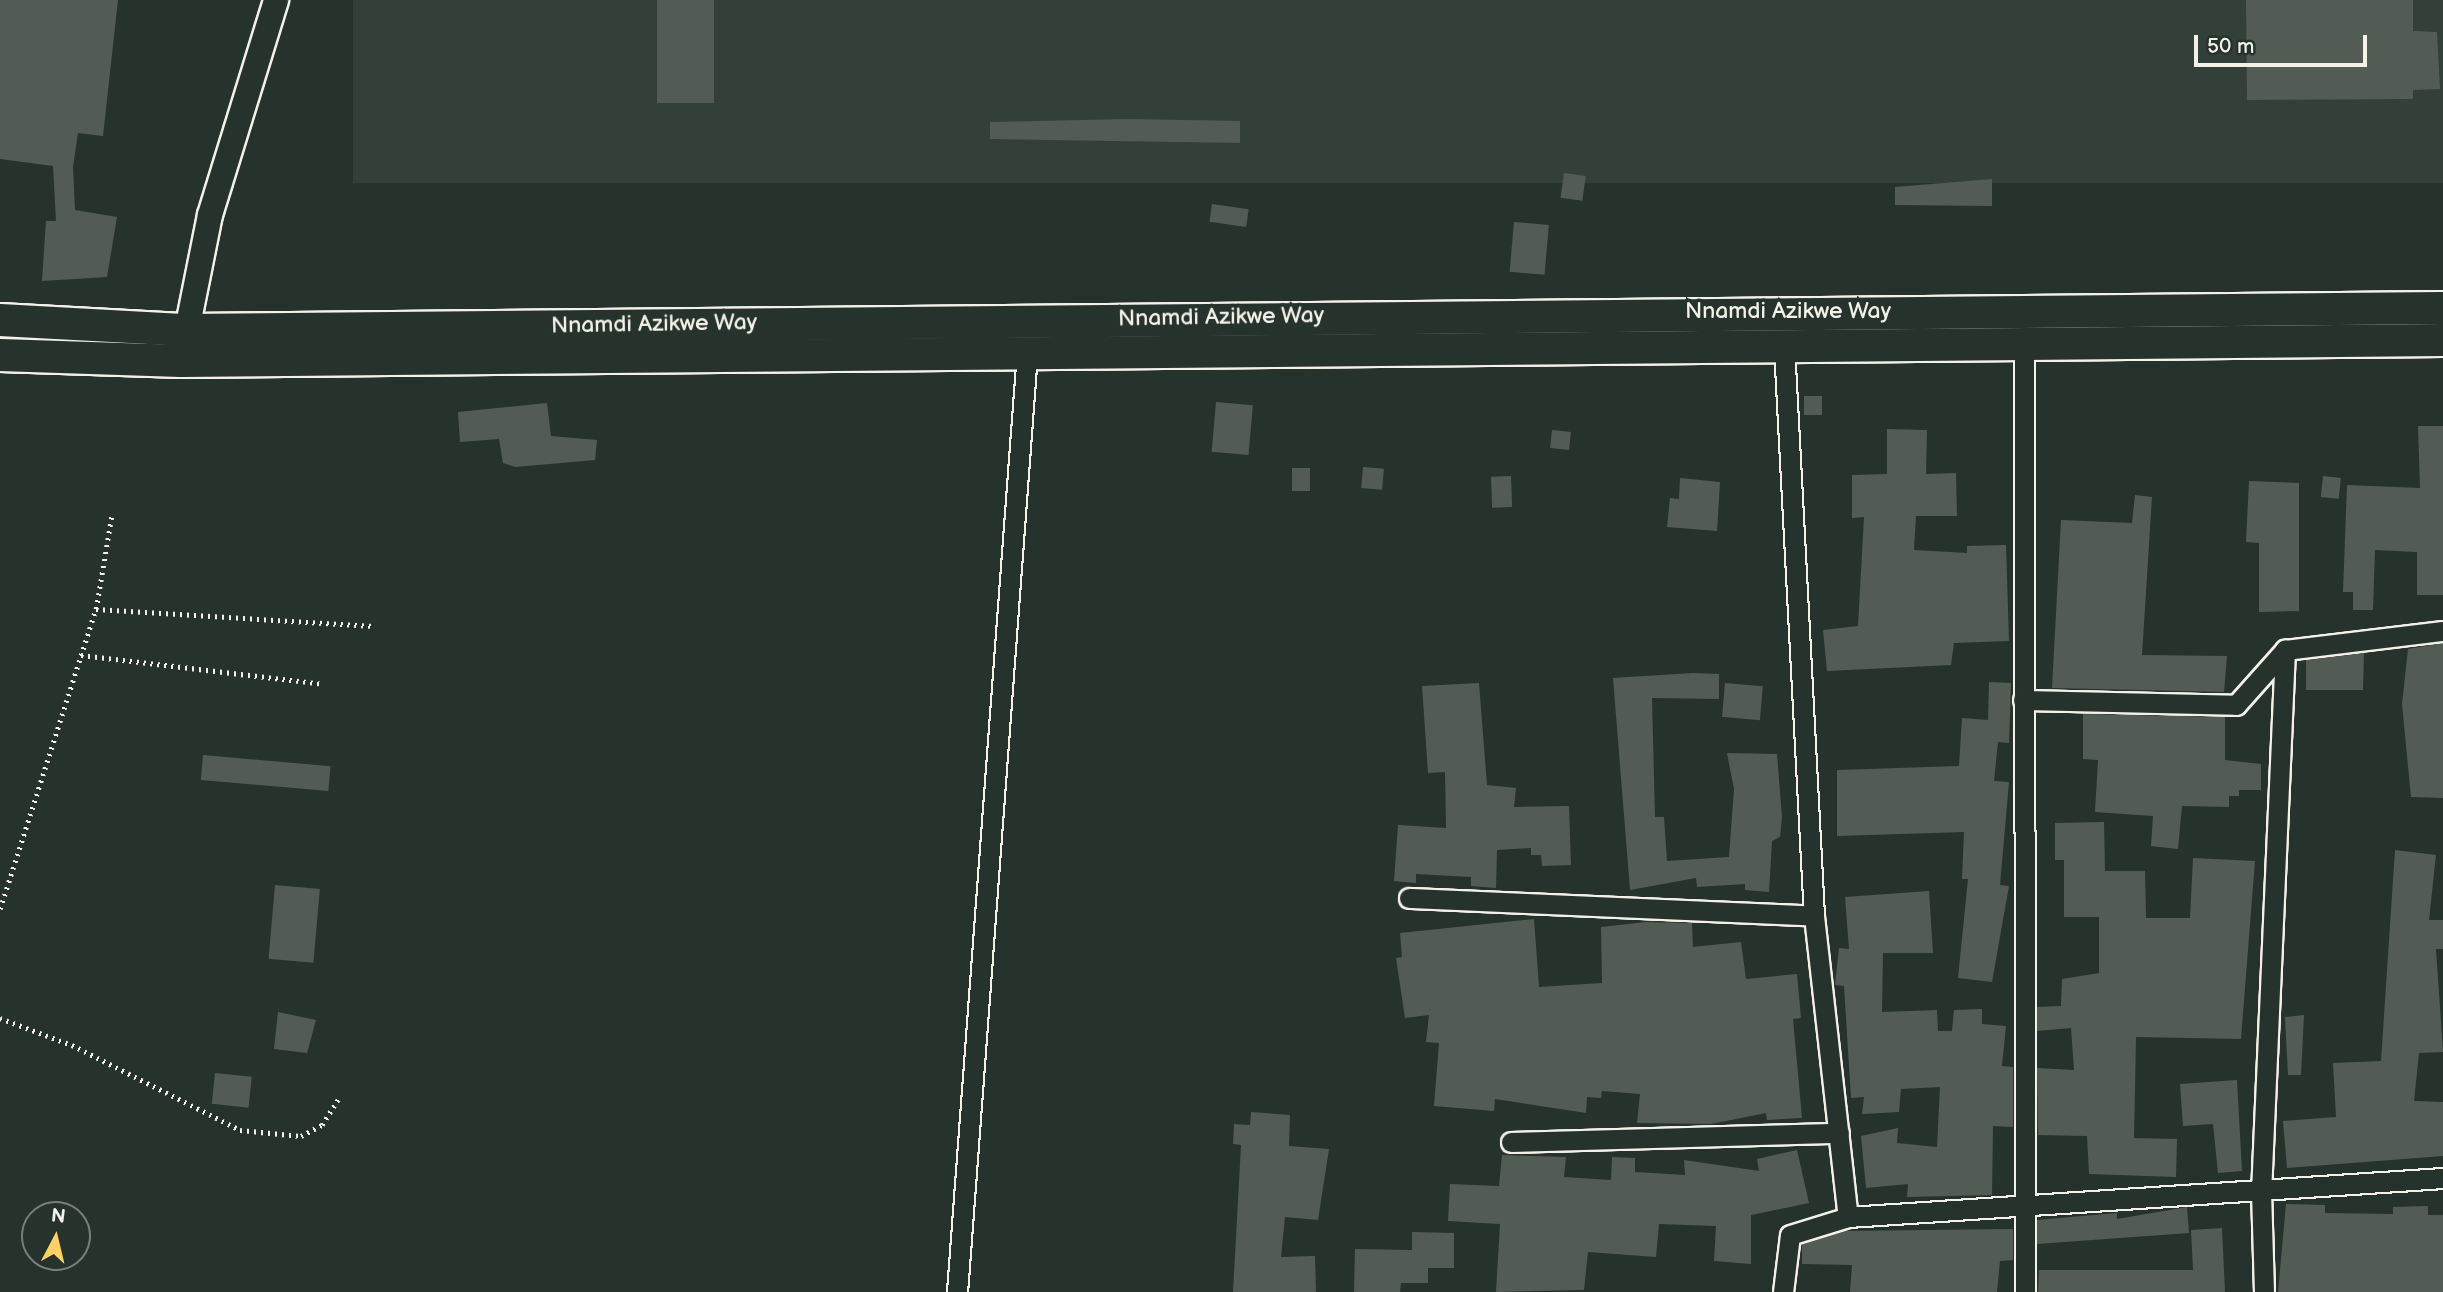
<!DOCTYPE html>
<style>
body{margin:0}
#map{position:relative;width:2443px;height:1292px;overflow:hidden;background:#26332d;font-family:"Balsamiq Sans",sans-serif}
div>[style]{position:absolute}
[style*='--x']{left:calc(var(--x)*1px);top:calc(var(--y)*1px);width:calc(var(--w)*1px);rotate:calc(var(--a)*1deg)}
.built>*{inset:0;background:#333f39;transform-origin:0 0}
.building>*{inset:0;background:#525c55;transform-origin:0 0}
.path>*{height:4.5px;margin-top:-2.25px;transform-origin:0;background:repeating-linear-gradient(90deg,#f4f1e8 0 2px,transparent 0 7px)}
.roads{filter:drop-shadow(2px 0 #f4f1e8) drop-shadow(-2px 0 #f4f1e8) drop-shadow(0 2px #f4f1e8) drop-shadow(0 -2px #f4f1e8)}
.minor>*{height:19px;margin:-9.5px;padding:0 9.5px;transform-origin:9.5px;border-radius:9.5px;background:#26332d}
.tertiary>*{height:24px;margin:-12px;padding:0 12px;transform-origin:12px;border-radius:12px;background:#26332d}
.trunk>*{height:32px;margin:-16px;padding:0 16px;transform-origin:16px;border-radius:16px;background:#26332d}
span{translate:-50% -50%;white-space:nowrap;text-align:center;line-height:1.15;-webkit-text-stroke:7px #26332d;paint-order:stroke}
.street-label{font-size:23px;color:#f4f1e8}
.north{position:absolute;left:21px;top:1201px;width:70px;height:70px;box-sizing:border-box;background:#26332d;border:2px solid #787f78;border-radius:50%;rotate:7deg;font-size:19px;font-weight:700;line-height:28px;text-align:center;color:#f4f1e8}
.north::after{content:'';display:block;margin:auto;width:24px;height:32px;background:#ffd166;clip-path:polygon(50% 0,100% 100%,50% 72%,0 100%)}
.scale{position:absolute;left:2194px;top:35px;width:173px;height:32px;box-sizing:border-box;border:4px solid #f4f1e8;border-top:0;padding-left:9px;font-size:21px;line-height:24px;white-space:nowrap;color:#f4f1e8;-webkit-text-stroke:5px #26332d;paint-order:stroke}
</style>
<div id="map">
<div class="built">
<div style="left:353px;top:0;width:2090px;height:183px"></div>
</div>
<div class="building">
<div style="clip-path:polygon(0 0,118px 0,103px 136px,78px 133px,73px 167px,75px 210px,117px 217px,107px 277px,42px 281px,46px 221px,56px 221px,53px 166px,0 159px)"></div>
<div style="left:657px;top:0;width:57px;height:103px"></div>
<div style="clip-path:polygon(2246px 0,2413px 0,2413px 31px,2437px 32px,2440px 89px,2413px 90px,2413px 99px,2247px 100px)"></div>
<div style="clip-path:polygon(1127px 119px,1240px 121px,1240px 143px,990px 139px,990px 122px)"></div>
<div style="left:1564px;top:173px;width:22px;height:25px;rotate:8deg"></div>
<div style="clip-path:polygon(1992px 179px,1992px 206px,1895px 205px,1895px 187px)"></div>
<div style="left:1212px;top:204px;width:37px;height:18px;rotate:8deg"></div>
<div style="left:1514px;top:222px;width:35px;height:50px;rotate:5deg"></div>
<div style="left:1804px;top:396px;width:18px;height:19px"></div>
<div style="left:1216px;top:402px;width:37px;height:50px;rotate:5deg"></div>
<div style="clip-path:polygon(547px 403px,551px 436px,597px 440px,595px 460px,515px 467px,503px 463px,499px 439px,460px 442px,458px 412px)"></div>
<div style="clip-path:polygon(2418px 426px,2443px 426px,2443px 595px,2417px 595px,2417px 552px,2375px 550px,2373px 610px,2353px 610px,2353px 592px,2343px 592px,2347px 485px,2420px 488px)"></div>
<div style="clip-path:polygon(1887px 429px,1927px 430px,1926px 474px,1956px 473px,1957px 516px,1916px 516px,1914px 550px,1967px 553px,1967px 546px,2006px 545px,2009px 641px,1954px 643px,1951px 665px,1827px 671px,1823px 630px,1858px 626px,1864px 517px,1852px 518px,1852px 475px,1887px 474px)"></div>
<div style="left:1552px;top:430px;width:19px;height:18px;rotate:6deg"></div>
<div style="left:1363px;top:467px;width:21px;height:21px;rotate:5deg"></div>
<div style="left:1292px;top:468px;width:18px;height:23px"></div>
<div style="left:1511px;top:476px;width:31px;height:20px;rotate:88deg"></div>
<div style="left:2323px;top:476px;width:18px;height:21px;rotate:6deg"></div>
<div style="clip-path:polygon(1680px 478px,1720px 482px,1717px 531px,1667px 527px,1670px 498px,1679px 499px)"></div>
<div style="clip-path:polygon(2249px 481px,2299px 483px,2299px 611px,2259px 612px,2259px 543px,2246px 542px)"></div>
<div style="clip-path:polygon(2135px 495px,2152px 497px,2142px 655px,2227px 656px,2224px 692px,2052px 688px,2061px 520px,2132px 523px)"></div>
<div style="clip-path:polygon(2443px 643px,2443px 798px,2411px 797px,2402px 704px,2408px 649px)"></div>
<div style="clip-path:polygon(2364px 653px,2363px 690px,2306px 690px,2306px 660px)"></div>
<div style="clip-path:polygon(1693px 673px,1719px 674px,1719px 699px,1652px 698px,1655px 817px,1664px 817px,1667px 861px,1729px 857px,1734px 789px,1727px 753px,1777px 754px,1782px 817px,1780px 837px,1772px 841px,1769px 892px,1745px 890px,1745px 884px,1697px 887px,1696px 878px,1630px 890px,1613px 678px)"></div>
<div style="clip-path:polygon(1989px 682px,2011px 683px,2009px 743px,1998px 742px,1994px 781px,2009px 782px,2000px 885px,2009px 886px,1992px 982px,1958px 978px,1968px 879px,1962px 879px,1964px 832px,1837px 836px,1837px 770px,1959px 766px,1962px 718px,1988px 720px)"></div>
<div style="clip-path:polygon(1479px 683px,1487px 785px,1516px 788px,1514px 807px,1569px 806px,1571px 865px,1542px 866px,1541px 855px,1531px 855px,1531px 848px,1497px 850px,1496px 888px,1471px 886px,1471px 877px,1416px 874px,1416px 883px,1394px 881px,1398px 825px,1446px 828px,1445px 772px,1428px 773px,1422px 686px)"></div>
<div style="left:1725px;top:683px;width:38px;height:34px;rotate:5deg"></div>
<div style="clip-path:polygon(2083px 714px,2225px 717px,2225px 760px,2261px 764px,2261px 790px,2239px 790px,2239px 796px,2229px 796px,2229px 807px,2182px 806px,2178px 849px,2151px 846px,2153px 816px,2095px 812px,2098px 760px,2083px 759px)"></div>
<div style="left:203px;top:755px;width:128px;height:25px;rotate:5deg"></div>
<div style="clip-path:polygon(2104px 822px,2105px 871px,2145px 871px,2146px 918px,2190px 918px,2193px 858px,2255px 861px,2241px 1039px,2136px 1037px,2134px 1138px,2177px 1139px,2176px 1177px,2089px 1174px,2087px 1136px,2038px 1135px,2037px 1068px,2074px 1070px,2071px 1028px,2037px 1031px,2037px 1007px,2061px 1006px,2062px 979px,2099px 973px,2099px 917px,2064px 917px,2064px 860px,2055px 860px,2055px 823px)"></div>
<div style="clip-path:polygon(2395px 850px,2436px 855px,2429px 920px,2443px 920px,2443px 949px,2436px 949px,2443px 1052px,2419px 1053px,2414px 1101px,2443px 1102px,2443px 1156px,2287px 1168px,2283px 1121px,2336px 1117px,2333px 1063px,2381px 1061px)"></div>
<div style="left:275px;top:885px;width:45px;height:74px;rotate:5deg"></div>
<div style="clip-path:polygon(1929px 891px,1933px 953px,1883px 953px,1882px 1012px,1937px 1010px,1938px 1031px,1952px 1031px,1954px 1010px,1982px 1009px,1982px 1024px,2006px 1026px,2002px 1066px,2013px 1067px,2013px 1127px,1993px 1126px,1992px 1195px,1907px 1197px,1908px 1184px,1866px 1188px,1861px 1136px,1898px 1128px,1897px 1143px,1937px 1147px,1940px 1087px,1901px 1089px,1899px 1112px,1862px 1114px,1864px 1097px,1851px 1098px,1844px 986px,1835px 985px,1839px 948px,1849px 949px,1845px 897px)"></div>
<div style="clip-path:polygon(1534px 919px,1539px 987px,1602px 983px,1601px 927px,1646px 922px,1692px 923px,1693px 947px,1741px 942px,1746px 979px,1797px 974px,1801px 1018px,1793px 1019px,1802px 1118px,1767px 1120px,1766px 1113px,1711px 1124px,1637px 1123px,1640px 1094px,1602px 1091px,1601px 1098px,1587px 1097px,1586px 1113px,1495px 1099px,1494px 1111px,1434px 1106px,1439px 1043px,1426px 1042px,1429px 1015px,1405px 1018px,1396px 958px,1402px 957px,1400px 933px)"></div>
<div style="clip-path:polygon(278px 1012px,316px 1020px,307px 1053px,274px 1049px)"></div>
<div style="clip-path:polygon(2304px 1015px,2301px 1075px,2288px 1075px,2285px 1017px)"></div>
<div style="left:215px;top:1073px;width:37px;height:31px;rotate:6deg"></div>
<div style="clip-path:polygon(2237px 1080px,2242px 1171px,2218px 1173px,2213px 1124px,2183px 1126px,2180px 1084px)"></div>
<div style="clip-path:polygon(1251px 1112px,1290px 1115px,1289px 1146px,1329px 1149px,1318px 1220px,1285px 1217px,1281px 1257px,1315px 1256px,1316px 1292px,1233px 1292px,1241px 1145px,1233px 1144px,1234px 1124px,1250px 1125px)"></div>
<div style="clip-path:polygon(1797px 1150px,1809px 1203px,1751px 1215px,1751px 1264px,1714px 1261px,1716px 1226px,1659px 1224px,1656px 1257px,1588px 1252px,1584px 1290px,1496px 1292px,1500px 1224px,1448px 1221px,1450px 1184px,1499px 1186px,1502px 1155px,1566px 1157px,1564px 1177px,1611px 1180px,1612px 1157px,1635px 1158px,1635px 1172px,1685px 1175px,1684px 1160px,1759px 1171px,1757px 1159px)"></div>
<div style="clip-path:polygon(2286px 1204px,2325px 1205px,2325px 1213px,2393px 1214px,2393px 1207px,2428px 1206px,2428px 1215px,2443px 1215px,2443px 1292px,2278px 1292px)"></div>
<div style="clip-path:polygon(2187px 1207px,2189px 1233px,2037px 1244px,2037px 1220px,2117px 1213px,2117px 1219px)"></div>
<div style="clip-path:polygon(2222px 1228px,2225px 1292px,2038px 1292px,2039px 1270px,2193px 1270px,2191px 1230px)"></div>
<div style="clip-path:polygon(2013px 1229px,2013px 1260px,2000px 1261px,1997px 1292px,1850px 1292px,1852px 1265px,1802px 1264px,1802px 1244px,1843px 1231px)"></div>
<div style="clip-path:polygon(1412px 1232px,1454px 1233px,1454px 1268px,1428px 1268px,1428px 1283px,1401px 1283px,1400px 1292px,1354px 1292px,1355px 1249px,1412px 1250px)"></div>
</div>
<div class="path">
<div style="--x:96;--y:609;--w:278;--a:3.5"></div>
<div style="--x:81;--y:655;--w:244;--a:6.8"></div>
<div style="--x:0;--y:909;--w:315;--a:-72.3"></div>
<div style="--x:96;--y:609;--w:97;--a:-80.5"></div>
<div style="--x:0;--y:1018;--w:77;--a:20.6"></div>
<div style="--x:72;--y:1045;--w:188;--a:26.8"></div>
<div style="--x:240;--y:1130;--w:61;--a:5.6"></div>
<div style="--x:301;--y:1136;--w:24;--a:-28"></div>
<div style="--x:322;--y:1125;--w:31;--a:-58"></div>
</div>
<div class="roads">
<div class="minor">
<div style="--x:2024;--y:344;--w:948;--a:89.94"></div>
<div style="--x:1784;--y:346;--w:571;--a:86.99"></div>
<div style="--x:1814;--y:916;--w:303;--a:83.6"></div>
<div style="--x:2023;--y:700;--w:213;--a:1.3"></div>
<div style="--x:2236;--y:705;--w:74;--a:-48.3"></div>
<div style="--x:2285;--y:650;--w:159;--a:-6.9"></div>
<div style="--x:1409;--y:898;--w:405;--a:2.5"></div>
<div style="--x:1511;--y:1142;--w:328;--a:-1.6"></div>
<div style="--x:957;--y:1292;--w:943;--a:-85.74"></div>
<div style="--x:1783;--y:1292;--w:57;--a:-83"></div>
<div style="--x:1790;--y:1235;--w:61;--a:-17.2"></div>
<div style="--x:1848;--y:1217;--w:596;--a:-3.75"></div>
<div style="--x:2264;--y:1292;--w:99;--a:-91.7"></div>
<div style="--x:2261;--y:1193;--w:544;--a:-87.47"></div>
</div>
<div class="tertiary">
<div style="--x:187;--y:330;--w:117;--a:-78.7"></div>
<div style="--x:210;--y:215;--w:225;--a:-72.9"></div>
</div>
<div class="trunk">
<div style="--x:0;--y:320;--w:187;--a:3.1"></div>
<div style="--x:187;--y:330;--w:2256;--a:-0.56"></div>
<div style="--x:0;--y:355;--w:181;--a:1.9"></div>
<div style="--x:181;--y:361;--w:2262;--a:-0.53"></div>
</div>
</div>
<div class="street-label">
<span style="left:1788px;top:311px">Nnamdi Azikwe Way</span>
<span style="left:1221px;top:317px;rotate:-1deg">Nnamdi Azikwe Way</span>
<span style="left:654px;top:324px;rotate:-1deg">Nnamdi Azikwe Way</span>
</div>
<div class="north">N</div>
<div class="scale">50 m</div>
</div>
